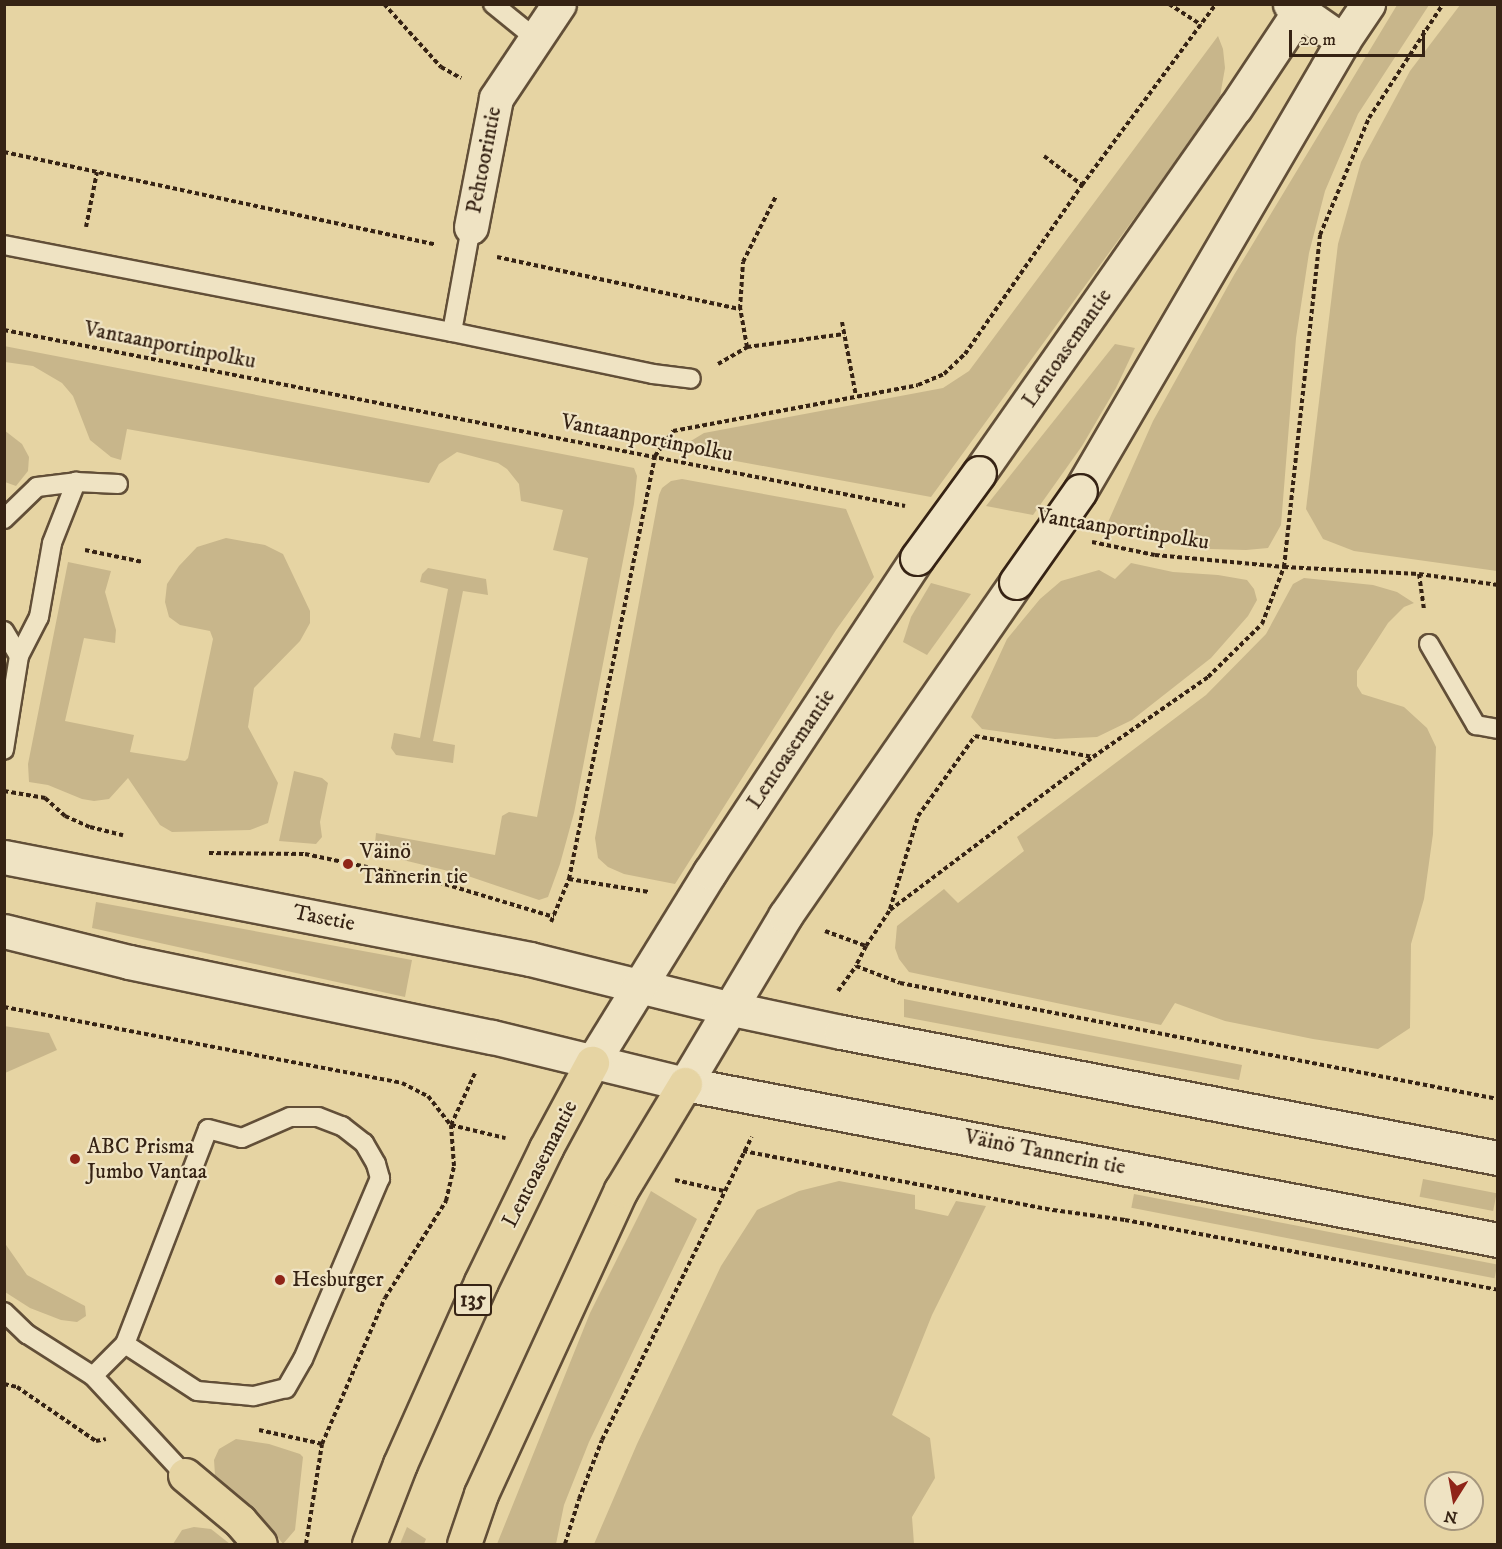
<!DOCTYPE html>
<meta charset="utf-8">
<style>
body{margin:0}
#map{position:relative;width:1502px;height:1549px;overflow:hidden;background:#e6d4a3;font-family:"IM FELL DW Pica",serif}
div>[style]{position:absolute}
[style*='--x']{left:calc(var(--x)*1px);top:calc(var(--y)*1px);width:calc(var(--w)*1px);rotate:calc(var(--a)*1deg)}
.green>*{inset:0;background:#c8b68b;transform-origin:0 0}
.path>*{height:4px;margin-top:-2px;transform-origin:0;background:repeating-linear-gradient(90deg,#362314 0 4.5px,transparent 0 7.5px)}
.roads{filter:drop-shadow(2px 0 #624f38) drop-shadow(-2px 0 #624f38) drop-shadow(0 2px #624f38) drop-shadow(0 -2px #624f38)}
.lane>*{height:18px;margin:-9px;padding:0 9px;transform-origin:9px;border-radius:9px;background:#efe3c3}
.street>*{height:33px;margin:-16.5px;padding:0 16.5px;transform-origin:16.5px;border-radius:16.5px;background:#efe3c3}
.secondary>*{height:33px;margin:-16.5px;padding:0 16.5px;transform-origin:16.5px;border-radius:16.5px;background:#efe3c3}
.primary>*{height:33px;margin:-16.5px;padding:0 16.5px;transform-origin:16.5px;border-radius:16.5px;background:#e6d4a3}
.bridges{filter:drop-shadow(2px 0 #362314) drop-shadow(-2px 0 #362314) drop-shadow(0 2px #362314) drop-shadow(0 -2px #362314)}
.secondary-bridge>*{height:33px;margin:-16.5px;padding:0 16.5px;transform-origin:16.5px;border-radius:16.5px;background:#efe3c3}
.dots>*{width:16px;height:16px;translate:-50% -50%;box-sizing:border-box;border:3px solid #efe3c3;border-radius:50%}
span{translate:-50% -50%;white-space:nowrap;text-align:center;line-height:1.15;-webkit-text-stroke:4.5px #efe3c3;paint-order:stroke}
.shield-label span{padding:2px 4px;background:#efe3c3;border:2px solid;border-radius:4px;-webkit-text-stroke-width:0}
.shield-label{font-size:21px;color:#362314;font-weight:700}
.street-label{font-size:22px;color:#362314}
.poi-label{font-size:22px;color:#362314}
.left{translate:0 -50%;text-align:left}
.frame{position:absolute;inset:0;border:6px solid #362314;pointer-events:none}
.north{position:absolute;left:1424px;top:1471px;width:60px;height:60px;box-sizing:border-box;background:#efe3c3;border:2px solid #a5967d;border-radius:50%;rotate:191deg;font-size:16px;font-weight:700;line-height:24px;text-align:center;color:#362314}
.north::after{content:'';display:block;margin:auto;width:21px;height:27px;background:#8f2418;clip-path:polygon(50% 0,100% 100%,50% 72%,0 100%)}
.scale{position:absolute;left:1289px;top:30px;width:136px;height:27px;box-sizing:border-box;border:3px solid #362314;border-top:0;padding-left:8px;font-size:18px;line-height:21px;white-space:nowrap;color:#362314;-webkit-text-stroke:4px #efe3c3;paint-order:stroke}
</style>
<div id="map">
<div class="green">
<div style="clip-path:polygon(1397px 5px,1429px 5px,1358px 114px,1325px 191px,1309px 253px,1296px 338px,1281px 525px,1268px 548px,1246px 550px,1210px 549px,1105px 529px,1153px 421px,1234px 275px)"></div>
<div style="clip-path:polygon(1460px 5px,1497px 5px,1497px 571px,1354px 551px,1323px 539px,1306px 509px,1338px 244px,1361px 162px,1410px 71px)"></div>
<div style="clip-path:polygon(1218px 36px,1223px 49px,1225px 68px,1219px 102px,931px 497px,676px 450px,704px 433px,943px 388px,969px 371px)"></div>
<div style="clip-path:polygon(1115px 344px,1135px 348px,1116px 388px,1082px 446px,1033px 515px,986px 506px)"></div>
<div style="clip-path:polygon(4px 346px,634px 468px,637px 476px,634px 504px,574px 813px,560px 864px,548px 897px,539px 900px,465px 875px,374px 853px,376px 833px,495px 855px,502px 816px,509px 812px,537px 817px,588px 558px,553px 550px,563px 510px,521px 501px,519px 484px,507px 469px,498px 463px,457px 452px,439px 464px,429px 483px,127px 429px,121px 460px,111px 457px,90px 440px,73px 396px,62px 383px,33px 366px,5px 362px)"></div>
<div style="clip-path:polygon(4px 430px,22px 444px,29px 457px,28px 471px,16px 486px,5px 482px)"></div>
<div style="clip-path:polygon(682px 479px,846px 509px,874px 577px,836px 630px,675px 884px,624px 874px,608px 867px,598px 858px,595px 838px,659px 495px,662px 488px,671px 481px)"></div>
<div style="clip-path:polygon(226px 538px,265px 545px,283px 554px,310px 611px,310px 623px,300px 641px,254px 688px,248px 727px,278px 783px,268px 823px,250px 830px,172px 832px,160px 825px,128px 778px,109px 799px,94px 801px,82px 799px,48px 785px,29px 782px,28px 764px,68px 562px,111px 571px,105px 592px,116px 630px,115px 643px,84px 638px,65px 721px,134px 735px,130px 752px,185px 761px,188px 758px,213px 639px,210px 631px,180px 625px,169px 617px,165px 602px,167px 584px,179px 566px,197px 547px)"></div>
<div style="clip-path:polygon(1131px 563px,1173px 572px,1218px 575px,1247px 580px,1254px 589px,1257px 600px,1248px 616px,1211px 658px,1132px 720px,1097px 737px,1055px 739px,982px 729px,971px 717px,1007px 639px,1040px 599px,1061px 581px,1099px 570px,1115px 579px)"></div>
<div style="clip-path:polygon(428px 568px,486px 579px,488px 595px,463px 591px,433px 741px,455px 745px,453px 763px,396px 755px,391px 748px,394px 733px,420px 738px,448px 589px,420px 582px,422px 574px)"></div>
<div style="clip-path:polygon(1304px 578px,1373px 585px,1397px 592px,1414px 603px,1404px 607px,1388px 623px,1357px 671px,1357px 686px,1362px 694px,1404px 707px,1427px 728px,1436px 747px,1433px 834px,1424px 899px,1411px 944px,1410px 1028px,1378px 1049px,1313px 1039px,1225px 1021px,1175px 1003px,1161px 1025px,909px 972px,899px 959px,895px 948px,897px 926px,944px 889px,958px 903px,1024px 851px,1017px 837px,1206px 695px,1266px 634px,1293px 584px)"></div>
<div style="clip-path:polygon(931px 583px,971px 594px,927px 655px,903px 642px,911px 617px)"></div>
<div style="clip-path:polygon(294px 771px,322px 778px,328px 783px,320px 822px,322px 837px,316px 844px,279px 841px)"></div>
<div style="clip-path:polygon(96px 902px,412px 960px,405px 997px,92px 928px)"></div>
<div style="clip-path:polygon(904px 999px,1242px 1065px,1239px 1080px,904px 1017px)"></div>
<div style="clip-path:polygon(4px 1026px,49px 1033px,57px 1050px,5px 1073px)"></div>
<div style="left:1423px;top:1179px;width:75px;height:18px;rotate:11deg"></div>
<div style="clip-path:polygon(839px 1181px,915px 1195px,915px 1209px,948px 1216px,956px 1201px,986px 1206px,932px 1315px,892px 1415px,930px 1438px,935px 1478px,912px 1517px,914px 1544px,594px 1544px,637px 1444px,721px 1266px,757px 1210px,799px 1191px)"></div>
<div style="clip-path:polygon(651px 1191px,697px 1219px,589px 1442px,564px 1505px,556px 1544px,497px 1544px,590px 1313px)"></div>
<div style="left:1134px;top:1194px;width:370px;height:14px;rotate:11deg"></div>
<div style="clip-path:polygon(4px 1242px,27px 1275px,85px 1306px,86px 1316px,77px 1322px,61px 1320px,30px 1308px,5px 1292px)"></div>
<div style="clip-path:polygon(236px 1439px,269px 1444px,300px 1454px,303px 1457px,295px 1530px,283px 1544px,267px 1523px,215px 1475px,214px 1460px,219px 1449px)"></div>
<div style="clip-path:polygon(194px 1527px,211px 1529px,230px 1544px,173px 1544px,182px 1530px)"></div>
<div style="clip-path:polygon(407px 1527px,426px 1539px,424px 1544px,400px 1544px)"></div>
</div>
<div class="path">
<div style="--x:384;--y:4;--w:85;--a:47.9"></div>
<div style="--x:441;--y:67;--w:23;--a:29"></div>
<div style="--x:1169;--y:4;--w:38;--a:33"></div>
<div style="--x:4;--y:152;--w:440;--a:12.1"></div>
<div style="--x:1044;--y:156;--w:48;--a:37.3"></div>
<div style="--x:86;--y:227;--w:56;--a:-78.7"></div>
<div style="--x:497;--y:257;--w:249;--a:12.1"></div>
<div style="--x:842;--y:322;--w:75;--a:79.3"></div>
<div style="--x:4;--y:330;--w:918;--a:11.05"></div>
<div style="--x:747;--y:347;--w:39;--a:-100"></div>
<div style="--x:740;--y:309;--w:47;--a:-86.3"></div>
<div style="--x:743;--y:262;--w:74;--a:-63.4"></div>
<div style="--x:718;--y:364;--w:34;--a:-30"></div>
<div style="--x:747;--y:347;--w:98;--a:-7.6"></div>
<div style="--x:1092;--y:542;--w:64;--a:11.7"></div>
<div style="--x:1155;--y:555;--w:130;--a:5.3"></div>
<div style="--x:1284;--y:567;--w:135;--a:3"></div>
<div style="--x:1419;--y:574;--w:80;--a:7.9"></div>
<div style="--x:85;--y:550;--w:59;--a:11.7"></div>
<div style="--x:1419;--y:574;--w:37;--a:82"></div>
<div style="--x:4;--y:791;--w:42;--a:9.7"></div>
<div style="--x:45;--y:798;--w:27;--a:42"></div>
<div style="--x:65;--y:816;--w:27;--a:24"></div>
<div style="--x:90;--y:827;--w:34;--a:14"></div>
<div style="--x:209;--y:853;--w:96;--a:0.6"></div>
<div style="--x:305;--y:854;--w:136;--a:11.9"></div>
<div style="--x:438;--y:882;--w:121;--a:16.8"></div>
<div style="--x:569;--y:879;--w:81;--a:9.2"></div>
<div style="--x:890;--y:909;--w:97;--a:-73.2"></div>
<div style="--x:918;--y:816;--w:98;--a:-54.5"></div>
<div style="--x:975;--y:736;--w:120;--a:10.1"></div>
<div style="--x:551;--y:922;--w:47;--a:-67.3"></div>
<div style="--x:569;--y:879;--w:432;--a:-78.5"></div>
<div style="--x:655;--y:456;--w:31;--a:-54"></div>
<div style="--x:673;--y:431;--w:249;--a:-10.6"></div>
<div style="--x:918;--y:385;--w:28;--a:-23"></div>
<div style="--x:944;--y:374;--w:29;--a:-44"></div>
<div style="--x:965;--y:354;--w:206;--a:-55.3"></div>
<div style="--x:1082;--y:185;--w:225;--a:-53.5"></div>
<div style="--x:825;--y:931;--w:44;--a:20.1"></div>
<div style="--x:866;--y:946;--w:22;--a:117"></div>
<div style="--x:856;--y:966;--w:47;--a:21.1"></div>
<div style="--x:900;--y:983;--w:609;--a:10.98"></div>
<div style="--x:866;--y:946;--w:43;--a:-56.3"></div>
<div style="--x:890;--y:910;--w:254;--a:-37"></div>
<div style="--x:1093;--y:757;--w:140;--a:-34.8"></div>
<div style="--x:1208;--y:677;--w:76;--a:-44.5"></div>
<div style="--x:1262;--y:624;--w:61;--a:-68.9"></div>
<div style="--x:1284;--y:567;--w:334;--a:-83.8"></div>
<div style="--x:1320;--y:235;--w:127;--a:-67.3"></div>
<div style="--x:1369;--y:118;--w:136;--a:-57"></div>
<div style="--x:838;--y:991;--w:31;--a:-54"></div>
<div style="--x:4;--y:1007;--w:405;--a:10.8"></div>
<div style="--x:402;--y:1083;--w:29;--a:27"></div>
<div style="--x:428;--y:1096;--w:37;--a:52"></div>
<div style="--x:451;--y:1125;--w:56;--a:13.5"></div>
<div style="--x:743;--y:1151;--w:316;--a:10.8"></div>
<div style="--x:1053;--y:1210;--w:73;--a:7.9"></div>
<div style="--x:1125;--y:1220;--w:380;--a:10.6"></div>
<div style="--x:675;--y:1180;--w:50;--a:12.7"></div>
<div style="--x:4;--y:1384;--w:13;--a:13"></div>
<div style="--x:17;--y:1387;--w:96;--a:34.4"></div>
<div style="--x:96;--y:1441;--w:10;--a:-11"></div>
<div style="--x:259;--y:1430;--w:65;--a:12.5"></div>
<div style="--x:306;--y:1544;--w:101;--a:-80.9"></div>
<div style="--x:322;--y:1444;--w:159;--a:-66.7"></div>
<div style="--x:385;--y:1298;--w:115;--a:-57.8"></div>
<div style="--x:446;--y:1201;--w:36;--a:-77"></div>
<div style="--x:454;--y:1166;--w:41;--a:-94.2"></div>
<div style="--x:451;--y:1125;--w:57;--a:-65.2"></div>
<div style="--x:565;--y:1544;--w:47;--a:-72.7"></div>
<div style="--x:579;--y:1499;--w:63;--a:-68.7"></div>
<div style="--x:602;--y:1440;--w:338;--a:-63.7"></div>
</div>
<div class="roads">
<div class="lane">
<div style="--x:493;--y:4;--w:54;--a:39"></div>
<div style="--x:4;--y:245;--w:456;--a:11"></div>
<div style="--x:452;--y:332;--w:205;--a:11.8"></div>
<div style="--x:653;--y:374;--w:38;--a:7"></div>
<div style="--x:452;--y:332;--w:107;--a:-79.7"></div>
<div style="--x:4;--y:519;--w:46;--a:-44.1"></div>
<div style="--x:37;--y:487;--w:39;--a:-7"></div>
<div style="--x:76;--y:482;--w:42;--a:2.7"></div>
<div style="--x:4;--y:631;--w:29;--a:59"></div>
<div style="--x:19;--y:656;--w:95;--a:99.1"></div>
<div style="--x:1429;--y:644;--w:94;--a:59.9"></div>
<div style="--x:1476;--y:725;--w:22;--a:10"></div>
<div style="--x:19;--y:656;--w:44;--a:-62.9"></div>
<div style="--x:39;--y:617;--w:75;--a:-80"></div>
<div style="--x:52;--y:543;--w:66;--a:-68.5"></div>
<div style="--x:4;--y:1312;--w:32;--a:44"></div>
<div style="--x:27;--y:1334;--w:78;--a:32.5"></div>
<div style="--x:93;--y:1376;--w:135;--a:47.1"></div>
<div style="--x:93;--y:1376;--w:45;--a:-45"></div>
<div style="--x:125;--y:1344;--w:230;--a:-68.9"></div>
<div style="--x:208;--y:1129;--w:35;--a:15"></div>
<div style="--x:242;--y:1138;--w:52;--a:-23.6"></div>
<div style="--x:290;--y:1117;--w:28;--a:0"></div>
<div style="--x:318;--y:1117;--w:26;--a:21"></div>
<div style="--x:342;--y:1126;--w:28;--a:38"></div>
<div style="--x:364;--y:1143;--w:24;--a:60"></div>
<div style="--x:376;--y:1164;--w:15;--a:74"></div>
<div style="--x:380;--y:1178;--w:197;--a:113"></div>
<div style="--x:303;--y:1359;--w:34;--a:120"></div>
<div style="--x:286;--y:1388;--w:34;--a:166"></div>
<div style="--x:253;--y:1396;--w:56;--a:-174.9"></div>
<div style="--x:197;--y:1391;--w:86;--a:-146.9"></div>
</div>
<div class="street">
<div style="--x:1290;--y:4;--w:65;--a:34.9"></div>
<div style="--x:471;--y:227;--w:131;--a:-79"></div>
<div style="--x:496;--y:98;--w:113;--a:-56.2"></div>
</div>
<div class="secondary">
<div style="--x:979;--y:473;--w:446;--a:-55"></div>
<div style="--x:1235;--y:108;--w:125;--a:-56.4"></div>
<div style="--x:1080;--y:491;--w:521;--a:-59.7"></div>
<div style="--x:1343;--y:41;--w:45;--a:-56"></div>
<div style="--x:4;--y:857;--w:536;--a:10.97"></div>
<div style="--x:530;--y:959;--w:204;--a:13.9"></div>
<div style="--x:728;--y:1008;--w:116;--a:12"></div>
<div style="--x:841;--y:1032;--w:669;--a:10.86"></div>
<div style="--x:4;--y:931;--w:129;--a:13.9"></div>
<div style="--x:129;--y:962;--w:371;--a:11.7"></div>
<div style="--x:492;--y:1037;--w:199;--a:13.7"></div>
<div style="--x:685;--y:1084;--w:828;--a:10.86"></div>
<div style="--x:592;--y:1063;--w:225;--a:-58.3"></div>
<div style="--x:710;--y:872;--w:376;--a:-56.6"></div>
<div style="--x:685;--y:1084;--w:196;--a:-59.2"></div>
<div style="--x:785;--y:916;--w:406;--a:-55.3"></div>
</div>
<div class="primary">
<div style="--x:185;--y:1475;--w:72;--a:39.9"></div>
<div style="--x:240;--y:1521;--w:30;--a:49"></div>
<div style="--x:369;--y:1544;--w:86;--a:-68.8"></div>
<div style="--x:400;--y:1464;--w:199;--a:-66"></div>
<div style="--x:481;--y:1282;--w:149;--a:-64.1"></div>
<div style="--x:546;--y:1148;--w:97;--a:-61.6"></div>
<div style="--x:464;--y:1544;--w:53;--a:-71.2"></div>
<div style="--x:481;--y:1494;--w:335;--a:-65.3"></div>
<div style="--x:621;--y:1190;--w:124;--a:-58.9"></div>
</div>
</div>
<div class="bridges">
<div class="secondary-bridge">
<div style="--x:917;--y:558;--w:105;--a:-53.9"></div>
<div style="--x:1016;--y:582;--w:111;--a:-54.9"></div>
</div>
</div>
<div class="dots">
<div style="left:348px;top:864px;background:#8f2418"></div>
<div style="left:75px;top:1159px;background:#8f2418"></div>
<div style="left:280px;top:1280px;background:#8f2418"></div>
</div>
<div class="shield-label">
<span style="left:473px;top:1300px">135</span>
</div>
<div class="street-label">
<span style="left:484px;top:160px;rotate:-79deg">Pehtoorintie</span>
<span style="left:170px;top:345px;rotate:11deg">Vantaanportinpolku</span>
<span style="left:1067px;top:348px;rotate:-55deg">Lentoasemantie</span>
<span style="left:647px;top:438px;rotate:11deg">Vantaanportinpolku</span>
<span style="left:1123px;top:529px;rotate:9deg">Vantaanportinpolku</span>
<span style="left:791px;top:749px;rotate:-56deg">Lentoasemantie</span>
<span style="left:324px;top:918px;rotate:11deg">Tasetie</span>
<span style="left:1045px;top:1152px;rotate:11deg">Väinö Tannerin tie</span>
<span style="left:540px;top:1164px;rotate:-63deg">Lentoasemantie</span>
</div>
<div class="poi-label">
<span class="left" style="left:360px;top:864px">Väinö<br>Tannerin tie</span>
<span class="left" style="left:87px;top:1159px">ABC Prisma<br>Jumbo Vantaa</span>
<span class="left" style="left:292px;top:1280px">Hesburger</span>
</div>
<div class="frame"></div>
<div class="north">N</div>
<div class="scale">20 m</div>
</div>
